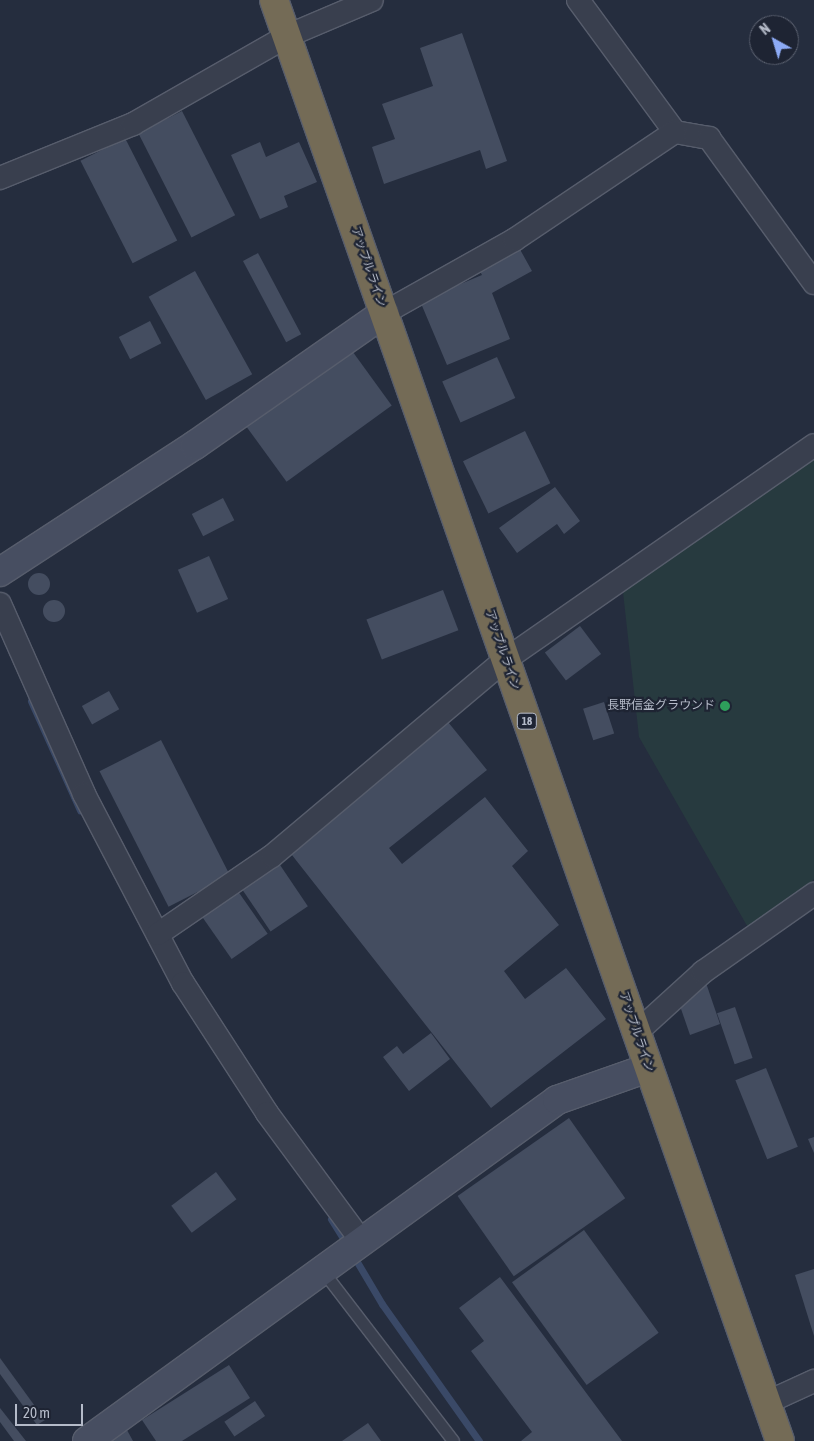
<!DOCTYPE html>
<meta charset="utf-8">
<style>
body{margin:0}
#map{position:relative;width:814px;height:1441px;overflow:hidden;background:#252d3e;font-family:"Asap Condensed","Noto Sans JP",sans-serif}
div>[style]{position:absolute}
[style*='--x']{left:calc(var(--x)*1px);top:calc(var(--y)*1px);width:calc(var(--w)*1px);rotate:calc(var(--a)*1deg)}
.green>*{inset:0;background:#273a3f}
.stream>*{height:7px;margin:-3.5px;padding:0 3.5px;transform-origin:3.5px;border-radius:3.5px;background:#3a4967}
.building>*{inset:0;background:#444d60;transform-origin:0 0}
.round{border-radius:50%}
.roads{filter:drop-shadow(1px 0 #575d6c) drop-shadow(-1px 0 #575d6c) drop-shadow(0 1px #575d6c) drop-shadow(0 -1px #575d6c)}
.lane>*{height:11px;margin:-5.5px;padding:0 5.5px;transform-origin:5.5px;border-radius:5.5px;background:#393f4e}
.street>*{height:22px;margin:-11px;padding:0 11px;transform-origin:11px;border-radius:11px;background:#393f4e}
.secondary>*{height:28px;margin:-14px;padding:0 14px;transform-origin:14px;border-radius:14px;background:#474e61}
.highway>*{height:28px;margin:-14px;padding:0 14px;transform-origin:14px;border-radius:14px;background:#746b56}
.dots>*{width:14px;height:14px;translate:-50% -50%;box-sizing:border-box;border:2px solid #1e2433;border-radius:50%}
span{translate:-50% -50%;white-space:nowrap;text-align:center;line-height:1.15;-webkit-text-stroke:4.5px #1e2433;paint-order:stroke}
.shield-label span{padding:1px 4px;background:#1e2433;border:1px solid;border-radius:4px;-webkit-text-stroke-width:0}
.shield-label{font-size:11px;color:#b5bbc9;font-weight:700}
.street-label{font-size:12px;color:#b5bbc9}
.poi-label{font-size:12px;color:#b5bbc9}
.right{translate:-100% -50%;text-align:right}
.north{position:absolute;left:749px;top:15px;width:50px;height:50px;box-sizing:border-box;background:#1e2433;border:1px solid #5a606f;border-radius:50%;rotate:321deg;font-size:14px;font-weight:700;line-height:20px;text-align:center;color:#b5bbc9}
.north::after{content:'';display:block;margin:auto;width:18px;height:22px;background:#8dabf6;clip-path:polygon(50% 0,100% 100%,50% 72%,0 100%)}
.scale{position:absolute;left:15px;top:1404px;width:68px;height:22px;box-sizing:border-box;border:2px solid #b5bbc9;border-top:0;padding-left:6px;font-size:15px;line-height:18px;white-space:nowrap;color:#b5bbc9;-webkit-text-stroke:4px #1e2433;paint-order:stroke}
</style>
<div id="map">
<div class="green">
<div style="clip-path:polygon(814px 457px,814px 879px,789px 908px,750px 931px,639px 737px,623px 592px)"></div>
</div>
<div class="stream">
<div style="--x:31;--y:701;--w:120;--a:65.8"></div>
<div style="--x:331;--y:1219;--w:32;--a:58"></div>
<div style="--x:353;--y:1255;--w:57;--a:59.4"></div>
<div style="--x:382;--y:1304;--w:168;--a:54.7"></div>
</div>
<div class="building">
<div style="clip-path:polygon(462px 33px,507px 161px,486px 169px,480px 150px,384px 184px,372px 147px,395px 139px,382px 104px,433px 86px,420px 48px)"></div>
<div style="left:182px;top:111px;width:117px;height:49px;rotate:63deg"></div>
<div style="left:125px;top:138px;width:115px;height:50px;rotate:63deg"></div>
<div style="clip-path:polygon(260px 142px,266px 157px,299px 142px,317px 182px,284px 196px,288px 207px,260px 219px,231px 155px)"></div>
<div style="clip-path:polygon(517px 244px,532px 271px,492px 293px,510px 339px,447px 365px,420px 301px,482px 275px,477px 266px)"></div>
<div style="left:258px;top:253px;width:92px;height:17px;rotate:62deg"></div>
<div style="left:195px;top:271px;width:118px;height:53px;rotate:61deg"></div>
<div style="left:150px;top:321px;width:25px;height:35px;rotate:63deg"></div>
<div style="left:350px;top:348px;width:71px;height:130px;rotate:54deg"></div>
<div style="left:497px;top:357px;width:45px;height:60px;rotate:66deg"></div>
<div style="left:525px;top:431px;width:58px;height:69px;rotate:64deg"></div>
<div style="clip-path:polygon(555px 487px,580px 521px,564px 534px,557px 524px,517px 553px,499px 528px)"></div>
<div style="left:223px;top:498px;width:25px;height:35px;rotate:63deg"></div>
<div style="left:209px;top:556px;width:47px;height:34px;rotate:66deg"></div>
<div class="round" style="left:28px;top:573px;width:22px;height:22px"></div>
<div style="left:443px;top:590px;width:43px;height:82px;rotate:69deg"></div>
<div class="round" style="left:43px;top:600px;width:22px;height:22px"></div>
<div style="left:580px;top:626px;width:35px;height:44px;rotate:53deg"></div>
<div style="left:109px;top:691px;width:21px;height:31px;rotate:61deg"></div>
<div style="left:604px;top:702px;width:33px;height:22px;rotate:72deg"></div>
<div style="clip-path:polygon(448px 722px,487px 770px,389px 848px,402px 864px,485px 797px,528px 851px,512px 866px,559px 925px,504px 971px,525px 999px,566px 968px,606px 1019px,491px 1108px,288px 850px)"></div>
<div style="left:161px;top:740px;width:152px;height:69px;rotate:63deg"></div>
<div style="left:276px;top:859px;width:57px;height:45px;rotate:56deg"></div>
<div style="left:235px;top:887px;width:57px;height:44px;rotate:55deg"></div>
<div style="clip-path:polygon(705px 980px,720px 1024px,690px 1035px,679px 1003px)"></div>
<div style="left:735px;top:1007px;width:54px;height:19px;rotate:71deg"></div>
<div style="clip-path:polygon(431px 1033px,450px 1059px,409px 1091px,383px 1057px,397px 1046px,403px 1054px)"></div>
<div style="left:766px;top:1068px;width:85px;height:33px;rotate:68deg"></div>
<div style="left:569px;top:1118px;width:98px;height:136px;rotate:55deg"></div>
<div style="clip-path:polygon(814px 1137px,814px 1153px,808px 1139px)"></div>
<div style="left:216px;top:1172px;width:34px;height:56px;rotate:53deg"></div>
<div style="left:584px;top:1230px;width:127px;height:89px;rotate:54deg"></div>
<div style="clip-path:polygon(814px 1269px,814px 1336px,795px 1275px)"></div>
<div style="clip-path:polygon(500px 1277px,622px 1441px,521px 1441px,532px 1432px,471px 1351px,484px 1341px,459px 1308px)"></div>
<div style="clip-path:polygon(0 1358px,45px 1420px,37px 1425px,0 1374px)"></div>
<div style="clip-path:polygon(229px 1365px,250px 1398px,182px 1441px,156px 1441px,142px 1420px)"></div>
<div style="left:255px;top:1401px;width:18px;height:37px;rotate:56deg"></div>
<div style="clip-path:polygon(0 1408px,26px 1441px,14px 1441px,0 1422px)"></div>
<div style="clip-path:polygon(368px 1423px,381px 1441px,342px 1441px)"></div>
<div style="clip-path:polygon(127px 1430px,133px 1441px,110px 1441px)"></div>
</div>
<div class="roads">
<div class="lane">
<div style="--x:322;--y:1270;--w:215;--a:52.5"></div>
</div>
<div class="street">
<div style="--x:578;--y:0;--w:164;--a:53.7"></div>
<div style="--x:675;--y:132;--w:35;--a:10"></div>
<div style="--x:709;--y:138;--w:179;--a:54.1"></div>
<div style="--x:0;--y:178;--w:144;--a:-22.1"></div>
<div style="--x:133;--y:124;--w:177;--a:-29.7"></div>
<div style="--x:287;--y:36;--w:92;--a:-23"></div>
<div style="--x:384;--y:313;--w:149;--a:-29.3"></div>
<div style="--x:514;--y:240;--w:194;--a:-33.9"></div>
<div style="--x:0;--y:604;--w:208;--a:66.1"></div>
<div style="--x:84;--y:794;--w:213;--a:62.4"></div>
<div style="--x:183;--y:983;--w:155;--a:57.1"></div>
<div style="--x:267;--y:1113;--w:160;--a:53.6"></div>
<div style="--x:158;--y:934;--w:138;--a:-34.4"></div>
<div style="--x:272;--y:856;--w:304;--a:-40.1"></div>
<div style="--x:505;--y:660;--w:376;--a:-34.8"></div>
<div style="--x:636;--y:1033;--w:91;--a:-42.3"></div>
<div style="--x:703;--y:972;--w:136;--a:-35.1"></div>
<div style="--x:766;--y:1403;--w:53;--a:-24.6"></div>
</div>
<div class="secondary">
<div style="--x:0;--y:572;--w:233;--a:-33.1"></div>
<div style="--x:195;--y:445;--w:231;--a:-34.9"></div>
<div style="--x:87;--y:1441;--w:581;--a:-35.96"></div>
<div style="--x:557;--y:1100;--w:96;--a:-19.4"></div>
</div>
<div class="highway">
<div style="--x:274;--y:0;--w:1527;--a:70.65"></div>
</div>
</div>
<div class="dots">
<div style="left:725px;top:706px;background:#2e9e5b"></div>
</div>
<div class="shield-label">
<span style="left:527px;top:721px">18</span>
</div>
<div class="street-label">
<span style="left:368px;top:267px;rotate:71deg">アップルライン</span>
<span style="left:502px;top:650px;rotate:71deg">アップルライン</span>
<span style="left:636px;top:1032px;rotate:71deg">アップルライン</span>
</div>
<div class="poi-label">
<span class="right" style="left:715px;top:706px">長野信金グラウンド</span>
</div>
<div class="north">N</div>
<div class="scale">20 m</div>
</div>
